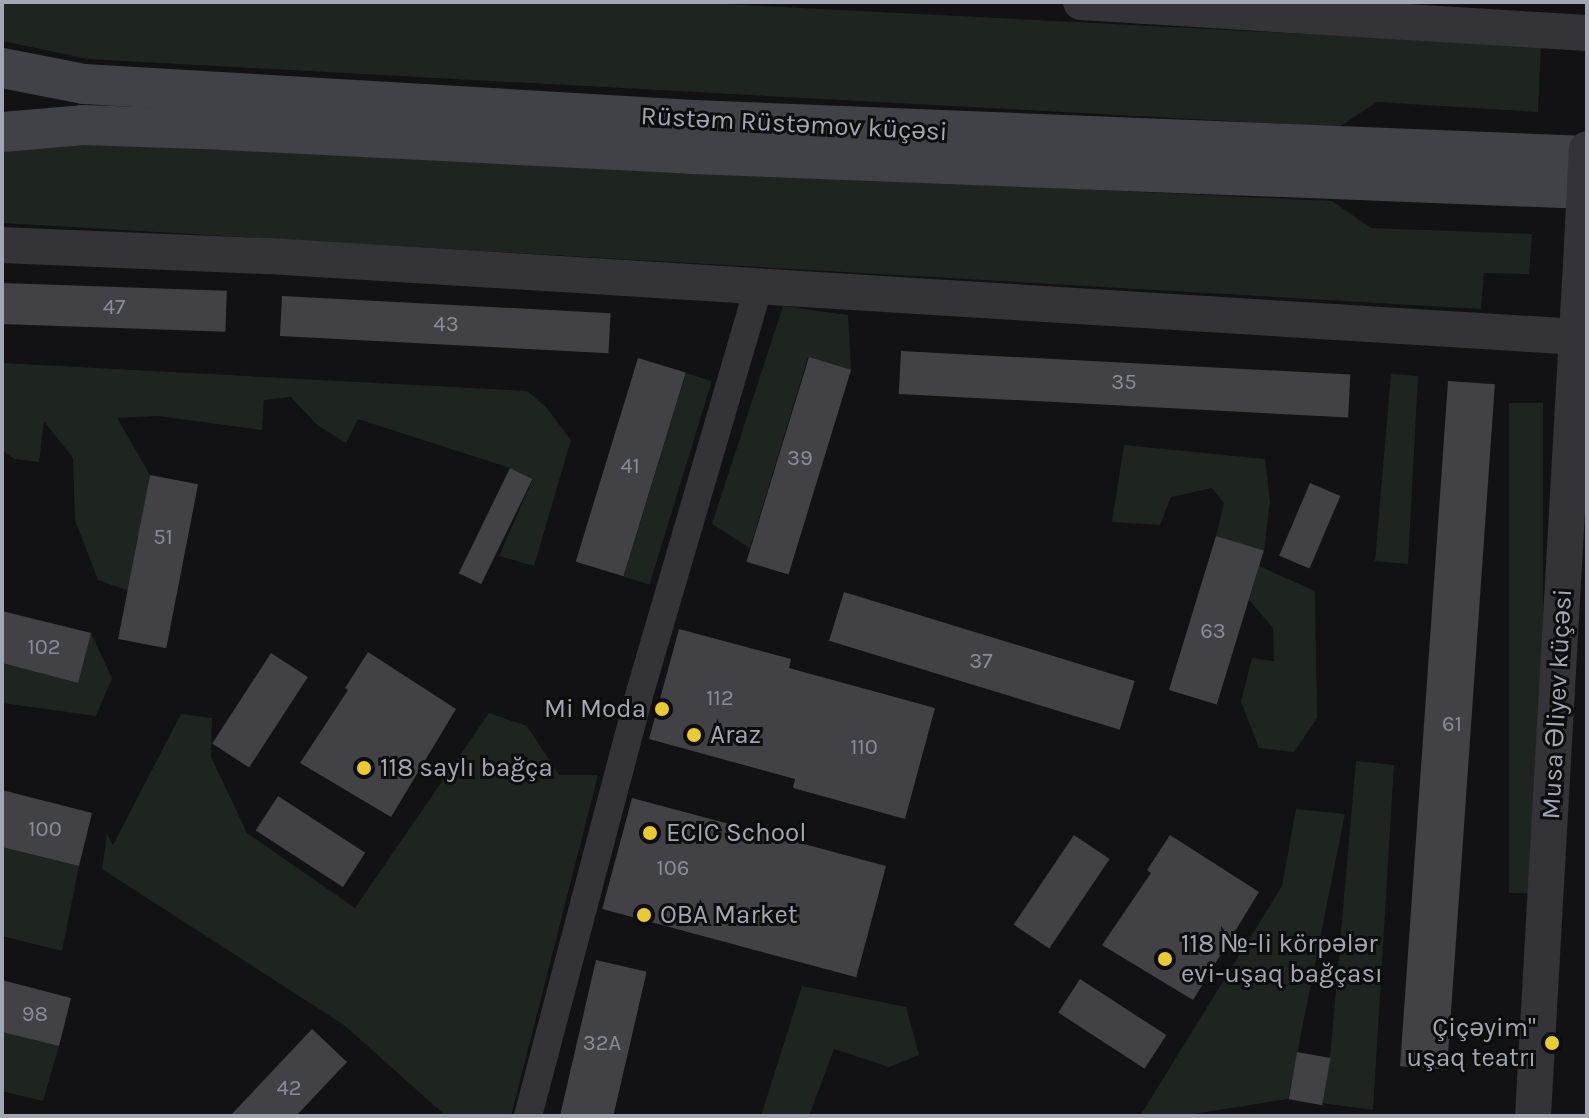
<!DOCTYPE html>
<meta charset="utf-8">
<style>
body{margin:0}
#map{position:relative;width:1589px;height:1118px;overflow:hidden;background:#121113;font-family:Karla,sans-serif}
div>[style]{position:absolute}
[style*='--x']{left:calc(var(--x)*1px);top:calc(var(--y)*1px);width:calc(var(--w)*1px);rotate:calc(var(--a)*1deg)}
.green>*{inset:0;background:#1e2520;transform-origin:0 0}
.building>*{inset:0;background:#414146;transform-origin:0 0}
.minor>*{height:28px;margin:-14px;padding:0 14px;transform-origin:14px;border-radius:14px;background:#333338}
.tertiary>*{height:36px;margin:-18px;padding:0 18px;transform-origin:18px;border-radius:18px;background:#333338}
.secondary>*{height:40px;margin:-20px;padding:0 20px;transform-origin:20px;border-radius:20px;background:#414148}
.tertiary-bridge>*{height:36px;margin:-18px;padding:0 18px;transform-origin:18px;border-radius:18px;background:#333338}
.dots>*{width:22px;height:22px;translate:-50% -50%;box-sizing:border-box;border:4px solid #0d0d0e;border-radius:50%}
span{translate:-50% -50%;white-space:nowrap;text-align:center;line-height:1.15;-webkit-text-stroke:6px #0d0d0e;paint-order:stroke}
.number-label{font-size:22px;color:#8a8d98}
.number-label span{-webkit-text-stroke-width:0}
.street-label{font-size:26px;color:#a3a6b3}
.poi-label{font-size:26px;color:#a3a6b3}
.right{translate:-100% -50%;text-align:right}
.left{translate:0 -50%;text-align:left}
.frame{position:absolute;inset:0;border:4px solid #a3a6b3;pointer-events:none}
</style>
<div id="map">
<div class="green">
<div style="clip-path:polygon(2px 2px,685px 2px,1541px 46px,1538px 112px,1377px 102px,1339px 127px,88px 59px,2px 41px)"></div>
<div style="clip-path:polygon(77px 141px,1332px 201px,1371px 228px,1532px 234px,1529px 274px,1484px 273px,1481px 309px,2px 223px,2px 151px)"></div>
<div style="clip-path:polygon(783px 306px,848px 315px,851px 370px,808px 357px,750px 548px,712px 524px)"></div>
<div style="clip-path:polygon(2px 363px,527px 391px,546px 407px,571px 440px,534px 566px,499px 556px,533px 479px,510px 468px,358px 419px,346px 443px,317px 425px,291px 397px,264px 400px,262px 430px,158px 416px,117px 418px,150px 475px,129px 591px,98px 580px,75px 520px,73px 458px,44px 421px,39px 462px,15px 459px,2px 451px)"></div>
<div style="left:686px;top:373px;width:27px;height:213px;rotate:17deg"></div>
<div style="clip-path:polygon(1391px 374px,1418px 376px,1408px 564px,1375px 561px)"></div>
<div style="left:1509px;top:403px;width:34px;height:490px"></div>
<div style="clip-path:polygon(1124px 445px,1265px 459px,1270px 502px,1264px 551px,1216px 536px,1224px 503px,1212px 488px,1171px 497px,1160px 525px,1112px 522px)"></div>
<div style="clip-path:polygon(1259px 566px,1315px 591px,1317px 718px,1294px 752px,1259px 748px,1241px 702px,1252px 658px,1274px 661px,1273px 628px,1249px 600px)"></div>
<div style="clip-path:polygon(91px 633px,112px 678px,96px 716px,2px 703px,2px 663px,77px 683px)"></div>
<div style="clip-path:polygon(489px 713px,527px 726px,559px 775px,598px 775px,511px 1116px,446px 1116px,344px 1025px,102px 869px,107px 834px,113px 845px,181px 714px,212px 718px,211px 757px,247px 833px,355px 908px)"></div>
<div style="clip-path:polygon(1356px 761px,1394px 765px,1373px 1110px,1321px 1103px,1330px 1058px)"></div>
<div style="clip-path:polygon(1296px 809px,1345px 814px,1288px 1099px,1180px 1116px,1140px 1116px,1282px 886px)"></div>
<div style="clip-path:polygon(2px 847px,79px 866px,62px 951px,2px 936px)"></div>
<div style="clip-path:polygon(802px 986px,906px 1007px,919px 1055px,889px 1067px,834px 1049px,809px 1116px,761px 1116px)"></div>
<div style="clip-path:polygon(2px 1032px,59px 1046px,43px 1101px,2px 1091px)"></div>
</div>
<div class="building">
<div style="left:2px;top:283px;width:225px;height:41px;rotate:2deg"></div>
<div style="left:282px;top:296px;width:329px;height:40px;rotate:3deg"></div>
<div style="left:901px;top:351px;width:450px;height:43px;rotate:3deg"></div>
<div style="left:809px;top:357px;width:44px;height:214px;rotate:17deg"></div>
<div style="left:638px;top:358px;width:50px;height:213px;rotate:17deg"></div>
<div style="left:1448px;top:381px;width:47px;height:687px;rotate:4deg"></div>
<div style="left:510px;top:468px;width:25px;height:117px;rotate:26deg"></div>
<div style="left:150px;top:475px;width:49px;height:167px;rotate:11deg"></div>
<div style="left:1310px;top:483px;width:33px;height:79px;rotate:23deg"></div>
<div style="left:1216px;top:536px;width:50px;height:161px;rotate:17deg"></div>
<div style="left:844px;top:592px;width:304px;height:51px;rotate:17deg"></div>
<div style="clip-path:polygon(2px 611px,91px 633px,78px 683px,2px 663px)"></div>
<div style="clip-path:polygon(679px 629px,791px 659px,789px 668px,935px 708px,905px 819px,793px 788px,795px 779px,649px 739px)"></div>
<div style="clip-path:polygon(368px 652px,456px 709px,391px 817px,300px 763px,348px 690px,345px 688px)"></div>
<div style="left:271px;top:653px;width:44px;height:108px;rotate:33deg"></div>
<div style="clip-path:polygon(2px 790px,92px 813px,79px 866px,2px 847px)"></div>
<div style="left:278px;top:796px;width:104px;height:41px;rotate:33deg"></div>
<div style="left:632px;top:798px;width:263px;height:115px;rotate:15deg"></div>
<div style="left:1074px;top:835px;width:43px;height:108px;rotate:34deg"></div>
<div style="clip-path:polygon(1170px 835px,1259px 892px,1193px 1000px,1102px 945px,1151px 873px,1147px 870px)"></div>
<div style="left:596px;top:960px;width:52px;height:161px;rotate:13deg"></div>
<div style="left:1080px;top:979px;width:103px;height:40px;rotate:33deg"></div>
<div style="clip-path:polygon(2px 980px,71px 998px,59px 1046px,2px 1032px)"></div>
<div style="clip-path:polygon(312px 1029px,347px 1062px,296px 1116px,230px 1116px)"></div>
<div style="left:1297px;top:1052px;width:34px;height:48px;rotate:10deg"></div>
</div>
<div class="minor">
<div style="--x:528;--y:1116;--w:431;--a:-75.2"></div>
<div style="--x:638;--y:699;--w:428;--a:-73.7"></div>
</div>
<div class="tertiary">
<div style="--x:1081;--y:2;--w:507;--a:3.51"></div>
<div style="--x:2;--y:245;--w:267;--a:2.4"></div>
<div style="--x:269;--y:256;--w:1312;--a:3.54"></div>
<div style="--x:1533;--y:1116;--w:873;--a:-86.78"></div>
</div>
<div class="secondary">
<div style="--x:2;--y:68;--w:84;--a:11"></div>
<div style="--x:84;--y:84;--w:610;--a:3.38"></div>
<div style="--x:693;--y:120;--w:895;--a:2.31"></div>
<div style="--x:2;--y:132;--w:81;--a:-4.9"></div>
<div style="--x:83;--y:125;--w:140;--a:2"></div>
<div style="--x:223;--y:130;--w:470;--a:2.9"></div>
<div style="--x:692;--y:154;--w:896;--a:2.24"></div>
</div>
<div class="tertiary-bridge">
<div style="--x:1582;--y:244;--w:95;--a:-87"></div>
</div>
<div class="dots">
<div style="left:662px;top:709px;background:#eaca33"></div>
<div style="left:694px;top:735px;background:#eaca33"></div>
<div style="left:364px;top:768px;background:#eaca33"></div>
<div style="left:650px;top:833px;background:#eaca33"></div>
<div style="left:644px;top:915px;background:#eaca33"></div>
<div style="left:1165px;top:959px;background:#eaca33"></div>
<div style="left:1552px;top:1043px;background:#eaca33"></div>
</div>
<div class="number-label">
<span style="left:114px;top:308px">47</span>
<span style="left:446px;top:325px">43</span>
<span style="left:1124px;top:383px">35</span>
<span style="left:800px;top:459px">39</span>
<span style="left:630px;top:467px">41</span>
<span style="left:163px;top:538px">51</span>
<span style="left:1213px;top:632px">63</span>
<span style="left:44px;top:648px">102</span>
<span style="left:981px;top:662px">37</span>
<span style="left:720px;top:699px">112</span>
<span style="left:1452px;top:725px">61</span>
<span style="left:864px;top:748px">110</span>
<span style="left:45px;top:830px">100</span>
<span style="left:673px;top:869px">106</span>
<span style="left:35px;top:1015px">98</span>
<span style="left:602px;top:1044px">32A</span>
<span style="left:289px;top:1089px">42</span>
</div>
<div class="street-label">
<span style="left:794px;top:124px;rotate:3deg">Rüstəm Rüstəmov küçəsi</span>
<span style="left:1557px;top:704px;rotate:-87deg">Musa Əliyev küçəsi</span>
</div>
<div class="poi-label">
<span class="right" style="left:646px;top:709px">Mi Moda</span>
<span class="left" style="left:710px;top:735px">Araz</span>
<span class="left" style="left:380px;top:768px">118 saylı bağça</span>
<span class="left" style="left:666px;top:833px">ECIC School</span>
<span class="left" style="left:660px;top:915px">OBA Market</span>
<span class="left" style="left:1181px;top:959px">118 №-li körpələr<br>evi-uşaq bağçası</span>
<span class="right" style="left:1536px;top:1043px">Çiçəyim"<br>uşaq teatrı</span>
</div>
<div class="frame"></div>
</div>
